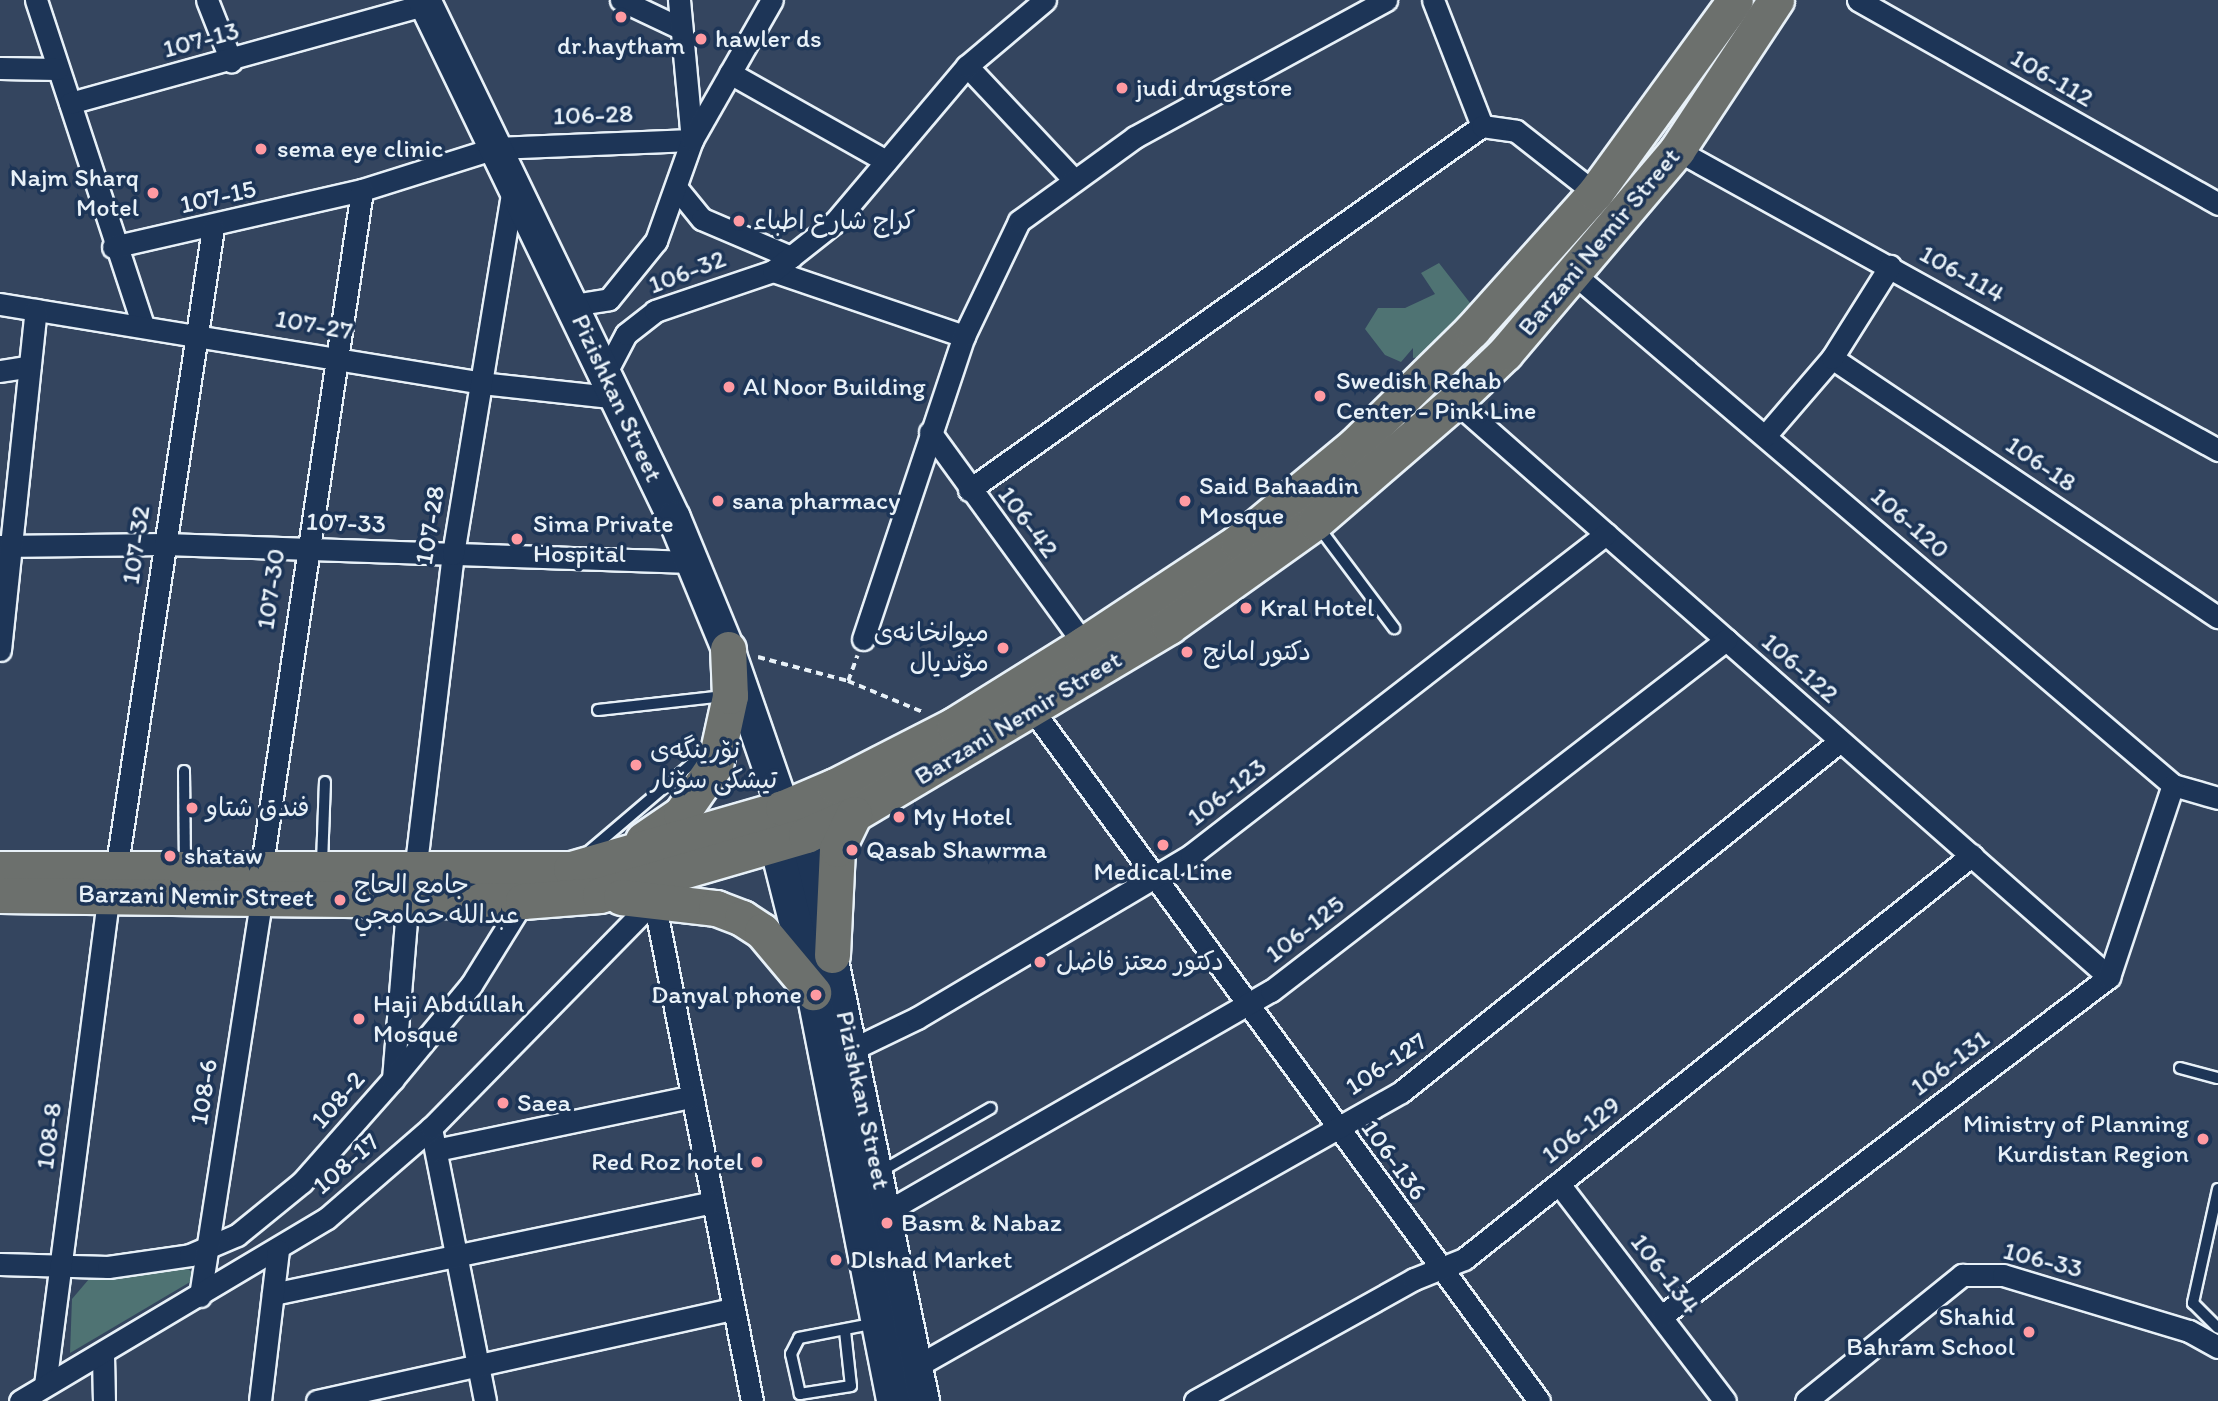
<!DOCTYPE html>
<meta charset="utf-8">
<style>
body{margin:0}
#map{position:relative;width:2218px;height:1401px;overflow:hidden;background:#34455f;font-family:Itim,"Playpen Sans Arabic",sans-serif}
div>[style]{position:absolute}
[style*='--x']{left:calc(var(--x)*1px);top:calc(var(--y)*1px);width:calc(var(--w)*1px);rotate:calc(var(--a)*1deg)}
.green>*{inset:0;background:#4f7373}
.path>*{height:3.5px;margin-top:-1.75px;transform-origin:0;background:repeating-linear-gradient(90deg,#e8f1f8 0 7px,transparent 0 12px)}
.roads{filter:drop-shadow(2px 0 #e8f1f8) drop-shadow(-2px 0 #e8f1f8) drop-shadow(0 2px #e8f1f8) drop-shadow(0 -2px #e8f1f8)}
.service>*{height:10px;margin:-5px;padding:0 5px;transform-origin:5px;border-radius:5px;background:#1d3557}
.minor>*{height:21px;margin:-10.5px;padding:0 10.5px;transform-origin:10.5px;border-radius:10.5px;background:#1d3557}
.secondary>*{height:32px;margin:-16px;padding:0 16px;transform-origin:16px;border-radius:16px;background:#1d3557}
.primary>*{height:35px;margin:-17.5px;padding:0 17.5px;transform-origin:17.5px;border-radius:17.5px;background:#6c706d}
.dots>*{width:19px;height:19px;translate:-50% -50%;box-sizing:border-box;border:4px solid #1d3557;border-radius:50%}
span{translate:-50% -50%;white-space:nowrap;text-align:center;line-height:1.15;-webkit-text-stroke:7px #1d3557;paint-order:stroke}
.poi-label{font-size:26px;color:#e8f1f8}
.left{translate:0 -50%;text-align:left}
.right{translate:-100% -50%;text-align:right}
.street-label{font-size:26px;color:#e8f1f8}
</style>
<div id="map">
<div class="green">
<div style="clip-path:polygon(1439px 263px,1474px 308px,1420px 357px,1413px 358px,1413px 348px,1401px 362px,1385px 355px,1365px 329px,1378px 308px,1405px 308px,1435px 294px,1421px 273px)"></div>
<div style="clip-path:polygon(180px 1263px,192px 1272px,190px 1282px,70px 1353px,72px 1299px,89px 1279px)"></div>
</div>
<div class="path">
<div style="--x:758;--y:657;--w:93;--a:14.9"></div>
<div style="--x:848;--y:681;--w:81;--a:22.5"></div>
<div style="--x:848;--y:681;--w:27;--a:-70"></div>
</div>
<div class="roads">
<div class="service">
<div style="--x:1317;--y:525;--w:129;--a:53.2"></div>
<div style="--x:598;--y:710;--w:127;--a:-6.3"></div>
<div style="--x:184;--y:771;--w:92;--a:89.4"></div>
<div style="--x:588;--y:852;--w:159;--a:-40.4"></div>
<div style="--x:322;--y:863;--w:81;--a:-87.9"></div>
<div style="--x:2180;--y:1068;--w:39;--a:15"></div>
<div style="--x:878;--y:1173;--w:130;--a:-29.9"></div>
<div style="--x:2218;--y:1189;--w:117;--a:102.4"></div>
<div style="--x:2193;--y:1303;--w:35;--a:45"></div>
<div style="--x:845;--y:1331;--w:55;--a:83.8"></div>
<div style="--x:851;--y:1386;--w:52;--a:171.1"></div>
<div style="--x:800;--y:1394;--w:41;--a:-102.7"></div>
<div style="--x:791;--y:1354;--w:18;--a:-63"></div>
<div style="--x:799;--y:1338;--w:78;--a:-11"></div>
</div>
<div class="minor">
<div style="--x:36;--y:0;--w:342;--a:71.8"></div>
<div style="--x:207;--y:0;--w:66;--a:68.5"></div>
<div style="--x:621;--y:0;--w:65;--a:25.4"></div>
<div style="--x:1433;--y:0;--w:135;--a:68.7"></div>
<div style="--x:1858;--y:0;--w:414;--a:29.5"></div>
<div style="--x:967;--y:66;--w:154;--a:46.8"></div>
<div style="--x:0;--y:68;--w:57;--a:1"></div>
<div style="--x:730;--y:73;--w:179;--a:29.4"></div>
<div style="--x:70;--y:103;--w:370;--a:-15.5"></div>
<div style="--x:1677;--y:150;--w:619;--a:29.01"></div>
<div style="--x:679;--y:191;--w:36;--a:51"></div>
<div style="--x:702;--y:219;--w:97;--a:23.1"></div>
<div style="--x:113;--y:247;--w:255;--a:-12.9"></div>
<div style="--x:362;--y:190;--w:139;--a:-17.5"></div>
<div style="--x:495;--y:148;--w:197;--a:-2.3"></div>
<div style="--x:692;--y:140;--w:141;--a:-95.3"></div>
<div style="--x:773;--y:271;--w:202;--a:18.8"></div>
<div style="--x:1574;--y:274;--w:787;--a:40.47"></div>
<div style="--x:2173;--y:785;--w:47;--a:16.1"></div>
<div style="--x:0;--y:304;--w:487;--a:9.3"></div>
<div style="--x:481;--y:383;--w:138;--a:6.2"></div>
<div style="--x:573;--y:305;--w:36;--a:-9"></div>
<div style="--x:609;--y:299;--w:75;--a:-51"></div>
<div style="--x:656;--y:241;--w:107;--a:-70.4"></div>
<div style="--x:692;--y:140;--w:161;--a:-60.3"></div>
<div style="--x:1832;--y:358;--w:465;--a:33.9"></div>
<div style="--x:0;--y:371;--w:30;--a:-9"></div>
<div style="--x:606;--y:372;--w:43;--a:-62.2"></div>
<div style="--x:626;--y:334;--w:37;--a:-38"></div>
<div style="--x:655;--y:311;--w:125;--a:-18.7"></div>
<div style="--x:773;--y:271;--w:79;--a:-38.3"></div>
<div style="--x:835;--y:222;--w:204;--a:-49.8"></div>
<div style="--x:967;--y:66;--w:102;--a:-40.2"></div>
<div style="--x:1455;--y:401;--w:871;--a:41.37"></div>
<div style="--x:930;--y:432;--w:262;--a:54"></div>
<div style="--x:1765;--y:436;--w:103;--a:-49.3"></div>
<div style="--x:1832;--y:358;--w:109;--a:-57.8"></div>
<div style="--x:969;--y:490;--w:629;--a:-35.36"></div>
<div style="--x:1482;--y:126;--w:34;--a:8"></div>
<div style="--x:1516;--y:131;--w:100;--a:38.1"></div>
<div style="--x:0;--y:546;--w:165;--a:-0.7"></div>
<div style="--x:165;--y:544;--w:526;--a:1.96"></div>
<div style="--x:863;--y:639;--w:319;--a:-71.6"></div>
<div style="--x:964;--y:336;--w:127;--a:-64.4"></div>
<div style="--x:1019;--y:221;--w:143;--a:-35.9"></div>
<div style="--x:1135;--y:137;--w:286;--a:-28.6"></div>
<div style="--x:0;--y:650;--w:342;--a:-84"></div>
<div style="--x:1034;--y:712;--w:854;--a:53.76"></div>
<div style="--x:116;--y:871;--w:650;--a:-81.42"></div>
<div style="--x:261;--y:871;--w:688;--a:-81.56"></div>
<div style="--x:415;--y:872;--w:320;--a:-83.2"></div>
<div style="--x:453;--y:554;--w:371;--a:-80.7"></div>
<div style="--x:654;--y:900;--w:510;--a:78.93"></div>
<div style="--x:853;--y:1049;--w:71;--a:-25.8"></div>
<div style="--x:917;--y:1018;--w:319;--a:-30.7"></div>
<div style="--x:1191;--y:855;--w:525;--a:-37.72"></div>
<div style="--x:393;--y:1079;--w:182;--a:-85.3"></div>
<div style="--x:431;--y:1128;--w:278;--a:78.8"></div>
<div style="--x:436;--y:1150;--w:259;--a:-11.8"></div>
<div style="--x:1559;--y:1184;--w:273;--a:52.6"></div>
<div style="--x:886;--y:1212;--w:444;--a:-29.9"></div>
<div style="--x:1271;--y:991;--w:575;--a:-37.65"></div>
<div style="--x:0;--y:1264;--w:108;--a:1.6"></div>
<div style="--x:108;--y:1267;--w:83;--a:-8.3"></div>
<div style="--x:190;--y:1255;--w:51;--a:-23.1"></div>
<div style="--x:237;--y:1235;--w:84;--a:-39.2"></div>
<div style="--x:302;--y:1182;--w:137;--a:-48.5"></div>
<div style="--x:393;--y:1079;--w:122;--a:-50.3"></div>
<div style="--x:471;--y:985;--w:99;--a:-58.2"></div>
<div style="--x:273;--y:1294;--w:449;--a:-11.8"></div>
<div style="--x:200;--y:1296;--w:404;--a:-81.2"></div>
<div style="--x:1663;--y:1315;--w:560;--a:-37.16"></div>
<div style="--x:2109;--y:977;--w:202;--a:-71.6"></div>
<div style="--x:103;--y:1355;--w:46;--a:88.8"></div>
<div style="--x:917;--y:1366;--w:556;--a:-29.51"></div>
<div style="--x:1401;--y:1092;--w:562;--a:-38.64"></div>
<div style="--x:45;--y:1385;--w:495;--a:-82.6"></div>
<div style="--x:20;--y:1401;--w:357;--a:-30.8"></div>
<div style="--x:327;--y:1218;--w:138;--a:-40.9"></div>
<div style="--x:431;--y:1128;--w:319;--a:-45.6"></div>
<div style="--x:260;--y:1401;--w:152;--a:-83.2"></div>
<div style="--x:317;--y:1401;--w:426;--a:-12.5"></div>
<div style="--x:1195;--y:1401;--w:251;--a:-29.1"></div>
<div style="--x:1414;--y:1279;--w:54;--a:-21.8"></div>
<div style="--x:1464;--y:1259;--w:649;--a:-38.49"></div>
<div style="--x:1806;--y:1401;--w:201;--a:-38.9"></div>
<div style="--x:1962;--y:1275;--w:41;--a:0"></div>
<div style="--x:2003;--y:1275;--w:194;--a:16.8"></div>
<div style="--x:2189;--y:1331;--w:33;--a:29"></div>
</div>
<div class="secondary">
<div style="--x:424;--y:0;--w:575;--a:64.24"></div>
<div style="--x:674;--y:518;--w:142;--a:67.6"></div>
<div style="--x:728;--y:649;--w:168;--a:70.9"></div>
<div style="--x:783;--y:808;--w:35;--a:50"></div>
<div style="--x:806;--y:835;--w:578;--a:78.32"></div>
<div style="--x:779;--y:819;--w:26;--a:97"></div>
<div style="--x:776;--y:845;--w:152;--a:75.9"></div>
<div style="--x:813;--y:992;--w:417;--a:78.9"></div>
</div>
<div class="primary">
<div style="--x:643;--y:840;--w:46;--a:-34.4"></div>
<div style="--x:681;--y:814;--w:60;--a:-55.2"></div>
<div style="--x:715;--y:765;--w:71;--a:-77.7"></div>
<div style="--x:730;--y:696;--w:47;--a:-92.4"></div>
<div style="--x:0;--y:869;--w:571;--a:0"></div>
<div style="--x:571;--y:869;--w:221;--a:-16.1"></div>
<div style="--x:783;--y:808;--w:56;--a:-22.9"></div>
<div style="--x:835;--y:786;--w:134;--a:-27.1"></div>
<div style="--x:954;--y:725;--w:153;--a:-31.9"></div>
<div style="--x:1084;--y:644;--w:185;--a:-33.5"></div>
<div style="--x:1238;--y:542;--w:153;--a:-39.7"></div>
<div style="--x:1356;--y:444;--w:163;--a:-44.5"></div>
<div style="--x:1472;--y:330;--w:184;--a:-48.1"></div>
<div style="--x:1595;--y:193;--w:238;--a:-54"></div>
<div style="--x:0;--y:895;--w:523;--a:0.66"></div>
<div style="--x:523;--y:901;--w:77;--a:-4.5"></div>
<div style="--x:600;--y:895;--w:215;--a:-16.2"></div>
<div style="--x:806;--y:835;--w:52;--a:-23.6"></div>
<div style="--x:854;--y:814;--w:367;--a:-30.8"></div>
<div style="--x:1169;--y:626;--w:179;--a:-35.5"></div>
<div style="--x:1315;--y:522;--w:185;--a:-40.8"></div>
<div style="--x:1455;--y:401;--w:69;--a:-43.8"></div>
<div style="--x:1505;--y:353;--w:266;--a:-49.7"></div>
<div style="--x:1677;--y:150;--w:180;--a:-56.6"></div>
<div style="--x:621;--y:897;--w:96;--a:6.6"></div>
<div style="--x:716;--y:908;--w:28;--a:21"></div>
<div style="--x:742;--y:918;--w:24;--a:33"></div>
<div style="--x:762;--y:931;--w:80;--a:50.1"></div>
<div style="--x:832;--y:955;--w:106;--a:-87.3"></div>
<div style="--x:837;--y:849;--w:39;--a:-64"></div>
</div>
</div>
<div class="dots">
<div style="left:621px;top:17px;background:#ff9aa2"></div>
<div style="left:701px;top:39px;background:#ff9aa2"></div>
<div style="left:1122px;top:88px;background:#ff9aa2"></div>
<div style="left:261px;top:149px;background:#ff9aa2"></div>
<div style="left:153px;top:193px;background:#ff9aa2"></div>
<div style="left:739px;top:221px;background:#ff9aa2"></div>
<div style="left:729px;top:387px;background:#ff9aa2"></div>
<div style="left:1320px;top:396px;background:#ff9aa2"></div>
<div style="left:718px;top:501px;background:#ff9aa2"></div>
<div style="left:1185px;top:501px;background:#ff9aa2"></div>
<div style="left:517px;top:539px;background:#ff9aa2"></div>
<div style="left:1246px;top:608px;background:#ff9aa2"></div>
<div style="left:1003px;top:648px;background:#ff9aa2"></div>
<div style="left:1187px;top:652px;background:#ff9aa2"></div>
<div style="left:636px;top:765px;background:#ff9aa2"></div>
<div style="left:192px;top:808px;background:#ff9aa2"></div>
<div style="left:899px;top:817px;background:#ff9aa2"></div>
<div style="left:1163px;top:845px;background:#ff9aa2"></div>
<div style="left:852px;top:850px;background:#ff9aa2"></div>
<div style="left:170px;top:856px;background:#ff9aa2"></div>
<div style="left:340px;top:900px;background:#ff9aa2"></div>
<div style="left:1040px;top:962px;background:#ff9aa2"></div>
<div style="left:816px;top:995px;background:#ff9aa2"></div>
<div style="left:359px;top:1019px;background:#ff9aa2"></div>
<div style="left:503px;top:1103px;background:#ff9aa2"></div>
<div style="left:2203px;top:1139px;background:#ff9aa2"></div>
<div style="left:757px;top:1162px;background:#ff9aa2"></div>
<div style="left:887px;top:1223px;background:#ff9aa2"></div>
<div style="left:836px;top:1260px;background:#ff9aa2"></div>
<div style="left:2029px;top:1332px;background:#ff9aa2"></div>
</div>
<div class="poi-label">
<span class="left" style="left:715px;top:39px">hawler ds</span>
<span style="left:621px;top:46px">dr.haytham</span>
<span class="left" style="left:1136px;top:88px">judi drugstore</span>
<span class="left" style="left:277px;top:149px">sema eye clinic</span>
<span class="right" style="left:139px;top:193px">Najm Sharq<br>Motel</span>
<span class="left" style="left:753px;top:221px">كراج شارع اطباء</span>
<span class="left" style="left:1336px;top:396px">Swedish Rehab<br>Center - Pink Line</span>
<span class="left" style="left:743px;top:387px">Al Noor Building</span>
<span class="left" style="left:1199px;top:501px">Said Bahaadin<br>Mosque</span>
<span class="left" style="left:732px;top:501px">sana pharmacy</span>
<span class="left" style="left:533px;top:539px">Sima Private<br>Hospital</span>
<span class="left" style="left:1260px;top:608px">Kral Hotel</span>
<span class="right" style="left:989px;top:648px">میوانخانەی<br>مۆندیال</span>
<span class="left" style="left:1203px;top:652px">دكتور امانج</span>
<span class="left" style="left:650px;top:765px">نۆرینگەی<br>تیشکی سۆنار</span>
<span class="left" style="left:206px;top:808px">فندق شتاو</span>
<span class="left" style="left:913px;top:817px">My Hotel</span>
<span class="left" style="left:866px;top:850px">Qasab Shawrma</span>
<span class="left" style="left:184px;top:856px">shataw</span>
<span style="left:1163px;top:872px">Medical Line</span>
<span class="left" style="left:354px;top:900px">جامع الحاج<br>عبدالله حمامجي</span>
<span class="left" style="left:1056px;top:962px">دكتور معتز فاضل</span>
<span class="right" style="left:802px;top:995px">Danyal phone</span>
<span class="left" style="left:373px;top:1019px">Haji Abdullah<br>Mosque</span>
<span class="left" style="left:517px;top:1103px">Saea</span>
<span class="right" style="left:2189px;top:1139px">Ministry of Planning<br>Kurdistan Region</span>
<span class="right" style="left:743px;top:1162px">Red Roz hotel</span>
<span class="left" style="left:901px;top:1223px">Basm &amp; Nabaz</span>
<span class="left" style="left:850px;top:1260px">Dlshad Market</span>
<span class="right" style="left:2015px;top:1332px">Shahid<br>Bahram School</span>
</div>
<div class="street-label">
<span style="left:201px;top:40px;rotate:-15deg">107-13</span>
<span style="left:2052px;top:78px;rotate:30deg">106-112</span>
<span style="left:593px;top:115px;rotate:-2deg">106-28</span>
<span style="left:218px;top:197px;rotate:-13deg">107-15</span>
<span style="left:1599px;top:242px;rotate:-50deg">Barzani Nemir Street</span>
<span style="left:687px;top:272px;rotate:-21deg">106-32</span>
<span style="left:1962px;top:274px;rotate:29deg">106-114</span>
<span style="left:314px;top:325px;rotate:10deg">107-27</span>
<span style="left:617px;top:398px;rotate:65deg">Pizishkan Street</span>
<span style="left:2041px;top:464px;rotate:34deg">106-18</span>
<span style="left:1028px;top:522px;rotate:53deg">106-42</span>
<span style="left:346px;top:523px;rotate:2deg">107-33</span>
<span style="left:1910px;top:523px;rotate:41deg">106-120</span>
<span style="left:430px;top:525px;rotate:-81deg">107-28</span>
<span style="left:136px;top:545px;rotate:-82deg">107-32</span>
<span style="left:271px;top:589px;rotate:-82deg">107-30</span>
<span style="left:1800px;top:668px;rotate:41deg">106-122</span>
<span style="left:1018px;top:718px;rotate:-31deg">Barzani Nemir Street</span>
<span style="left:1227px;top:792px;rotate:-38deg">106-123</span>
<span style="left:196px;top:896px;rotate:1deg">Barzani Nemir Street</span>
<span style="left:1305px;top:929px;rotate:-38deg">106-125</span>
<span style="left:1950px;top:1063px;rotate:-37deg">106-131</span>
<span style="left:1386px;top:1064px;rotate:-34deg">106-127</span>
<span style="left:204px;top:1092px;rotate:-81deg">108-6</span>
<span style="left:338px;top:1100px;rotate:-49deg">108-2</span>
<span style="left:863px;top:1100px;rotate:78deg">Pizishkan Street</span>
<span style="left:1581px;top:1130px;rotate:-38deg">106-129</span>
<span style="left:49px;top:1136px;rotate:-83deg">108-8</span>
<span style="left:1394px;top:1160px;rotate:54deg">106-136</span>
<span style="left:346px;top:1164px;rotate:-41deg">108-17</span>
<span style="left:2043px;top:1260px;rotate:14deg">106-33</span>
<span style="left:1665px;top:1274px;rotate:52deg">106-134</span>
</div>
</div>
